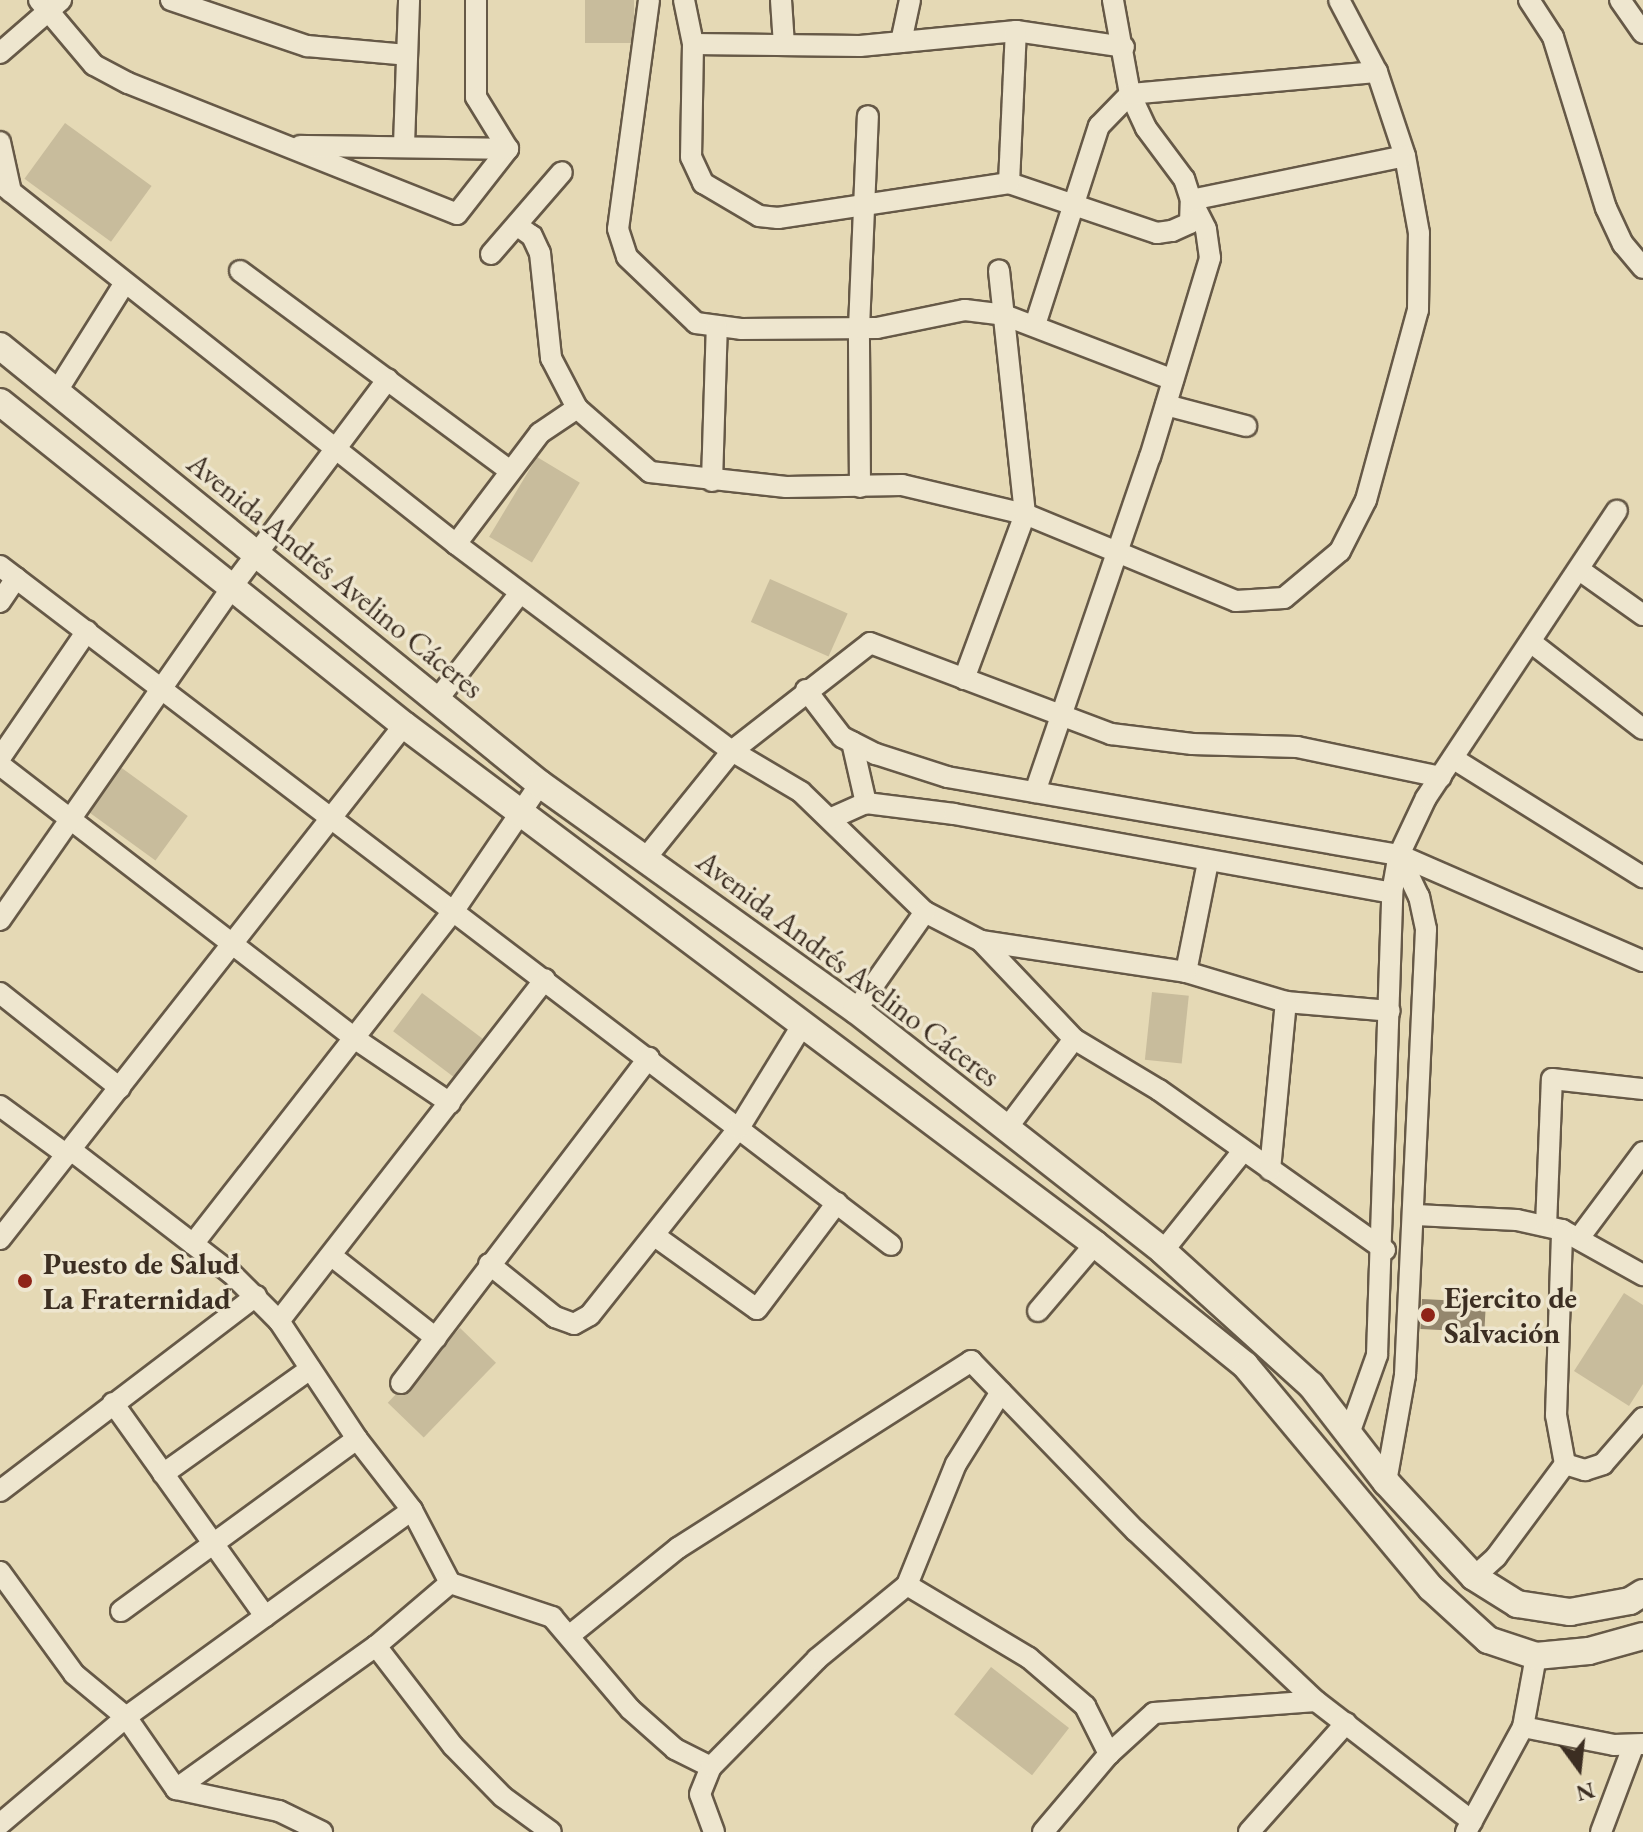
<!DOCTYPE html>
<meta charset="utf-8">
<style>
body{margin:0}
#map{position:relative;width:1643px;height:1832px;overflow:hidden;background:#e5d9b5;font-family:"EB Garamond",serif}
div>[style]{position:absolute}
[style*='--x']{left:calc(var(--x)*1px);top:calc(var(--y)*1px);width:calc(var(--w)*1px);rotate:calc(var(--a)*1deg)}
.green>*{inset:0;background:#c8bc9c;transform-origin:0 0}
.building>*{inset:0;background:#94876e;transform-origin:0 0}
.roads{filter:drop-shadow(2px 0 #665947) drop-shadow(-2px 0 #665947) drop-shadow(0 2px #665947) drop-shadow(0 -2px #665947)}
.minor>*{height:20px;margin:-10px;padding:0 10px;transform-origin:10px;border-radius:10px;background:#eee6cf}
.tertiary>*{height:26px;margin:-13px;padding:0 13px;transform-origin:13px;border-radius:13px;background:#eee6cf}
.dots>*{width:22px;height:22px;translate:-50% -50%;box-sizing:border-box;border:4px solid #eee6cf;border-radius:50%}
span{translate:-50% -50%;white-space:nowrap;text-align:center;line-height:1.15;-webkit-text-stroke:7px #eee6cf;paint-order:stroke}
.street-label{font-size:30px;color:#3c2e22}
.poi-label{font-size:30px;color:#3c2e22;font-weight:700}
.left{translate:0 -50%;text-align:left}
.north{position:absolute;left:1539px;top:1728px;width:80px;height:80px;-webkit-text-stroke:6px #eee6cf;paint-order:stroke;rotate:165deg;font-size:22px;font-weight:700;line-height:32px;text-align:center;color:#3c2e22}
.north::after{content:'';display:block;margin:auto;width:28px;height:36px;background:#3c2e22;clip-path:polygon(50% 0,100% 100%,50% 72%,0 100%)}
</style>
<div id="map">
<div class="green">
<div style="left:585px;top:0;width:49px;height:43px"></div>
<div style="left:65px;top:123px;width:107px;height:69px;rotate:36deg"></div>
<div style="left:537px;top:457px;width:50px;height:93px;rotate:31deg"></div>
<div style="left:770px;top:579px;width:85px;height:47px;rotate:24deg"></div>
<div style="left:119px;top:766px;width:85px;height:55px;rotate:36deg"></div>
<div style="left:1152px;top:992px;width:37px;height:68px;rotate:6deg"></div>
<div style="left:422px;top:993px;width:76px;height:48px;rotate:37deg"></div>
<div style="clip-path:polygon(1624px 1293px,1643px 1305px,1643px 1384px,1629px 1406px,1574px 1371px)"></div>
<div style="left:460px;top:1328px;width:50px;height:104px;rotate:44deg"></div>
<div style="left:991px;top:1667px;width:99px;height:60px;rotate:38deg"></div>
</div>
<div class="building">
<div style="left:1422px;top:1299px;width:64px;height:30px;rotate:3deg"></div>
</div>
<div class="roads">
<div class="minor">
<div style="--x:39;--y:0;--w:85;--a:49.8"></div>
<div style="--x:94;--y:65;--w:38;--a:28"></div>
<div style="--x:128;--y:83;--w:354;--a:21.7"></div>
<div style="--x:457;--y:214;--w:83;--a:-51.9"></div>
<div style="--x:171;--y:0;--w:144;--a:18.7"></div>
<div style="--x:307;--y:46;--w:100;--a:5.1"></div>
<div style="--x:476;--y:0;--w:97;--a:90"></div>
<div style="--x:476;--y:97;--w:61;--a:58.4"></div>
<div style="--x:649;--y:0;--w:231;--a:97.7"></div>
<div style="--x:618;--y:229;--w:29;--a:72"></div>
<div style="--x:627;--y:257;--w:95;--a:43.7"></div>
<div style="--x:696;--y:323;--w:45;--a:7.6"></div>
<div style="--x:741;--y:329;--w:136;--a:-0.4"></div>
<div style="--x:877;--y:328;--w:90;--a:-11.6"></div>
<div style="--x:965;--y:310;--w:39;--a:7"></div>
<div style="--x:1004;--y:315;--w:181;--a:21"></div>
<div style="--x:684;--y:0;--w:45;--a:78.4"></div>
<div style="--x:693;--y:44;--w:113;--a:91"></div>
<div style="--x:691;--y:157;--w:29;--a:65"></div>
<div style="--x:703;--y:183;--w:65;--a:30.5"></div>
<div style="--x:759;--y:216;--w:19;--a:6"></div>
<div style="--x:778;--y:218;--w:234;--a:-8.6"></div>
<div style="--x:1009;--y:183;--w:156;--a:18.7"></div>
<div style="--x:1157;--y:233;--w:15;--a:-8"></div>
<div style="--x:1172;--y:231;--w:20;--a:-24"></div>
<div style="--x:1190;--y:223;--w:23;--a:-88"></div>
<div style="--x:1191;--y:200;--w:22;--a:-108"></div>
<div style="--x:1184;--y:179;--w:64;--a:-126.7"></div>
<div style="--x:1146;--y:128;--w:38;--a:-115"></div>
<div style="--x:1130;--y:94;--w:96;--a:-100.3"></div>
<div style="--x:781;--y:0;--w:45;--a:86.2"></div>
<div style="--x:1529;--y:0;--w:44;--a:57"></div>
<div style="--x:1553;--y:37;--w:179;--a:72.8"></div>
<div style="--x:1606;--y:208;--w:40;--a:65"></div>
<div style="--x:1623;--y:244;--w:31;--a:50"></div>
<div style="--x:1620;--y:0;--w:40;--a:55.1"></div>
<div style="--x:901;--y:42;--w:43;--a:-77.9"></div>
<div style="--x:693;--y:44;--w:167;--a:0.7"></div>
<div style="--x:860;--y:46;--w:157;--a:-5.5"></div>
<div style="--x:1016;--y:31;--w:109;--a:8.4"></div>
<div style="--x:0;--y:53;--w:81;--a:-41"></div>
<div style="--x:0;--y:142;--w:51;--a:77.6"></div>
<div style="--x:404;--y:145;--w:145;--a:-88"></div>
<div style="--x:300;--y:146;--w:208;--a:0.8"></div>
<div style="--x:0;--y:183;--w:582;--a:38.37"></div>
<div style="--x:456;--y:544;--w:345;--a:36.9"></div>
<div style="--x:732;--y:751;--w:80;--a:30.7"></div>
<div style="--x:801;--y:792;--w:173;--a:44.1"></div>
<div style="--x:925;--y:912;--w:63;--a:27.4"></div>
<div style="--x:981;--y:941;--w:135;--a:46.5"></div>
<div style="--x:1074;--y:1039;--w:99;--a:31"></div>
<div style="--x:1159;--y:1090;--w:277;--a:35.3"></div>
<div style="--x:1009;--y:183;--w:152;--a:-87.4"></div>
<div style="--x:518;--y:226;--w:17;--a:36"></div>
<div style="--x:532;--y:236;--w:19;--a:65"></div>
<div style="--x:540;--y:253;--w:106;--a:84"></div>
<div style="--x:551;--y:358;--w:56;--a:62.5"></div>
<div style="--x:491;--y:254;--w:108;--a:-49.1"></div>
<div style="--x:240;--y:271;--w:335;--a:36.5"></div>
<div style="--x:1035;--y:325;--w:209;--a:-72.2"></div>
<div style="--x:1099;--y:126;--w:45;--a:-45.9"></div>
<div style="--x:1130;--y:94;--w:248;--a:-5.1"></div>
<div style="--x:57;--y:391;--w:126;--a:-57.9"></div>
<div style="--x:1166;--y:405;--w:83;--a:14.7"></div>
<div style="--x:712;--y:481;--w:155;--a:-88.2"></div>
<div style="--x:860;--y:487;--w:159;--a:-90.4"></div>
<div style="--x:859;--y:328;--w:212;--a:-87.6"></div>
<div style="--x:456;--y:544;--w:139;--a:-52.9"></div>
<div style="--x:540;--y:433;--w:45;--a:-34"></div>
<div style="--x:577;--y:408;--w:97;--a:41.2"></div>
<div style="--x:650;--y:472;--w:137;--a:6.3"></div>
<div style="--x:786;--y:487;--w:116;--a:-1"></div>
<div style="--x:902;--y:485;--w:126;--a:13.3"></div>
<div style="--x:1025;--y:514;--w:228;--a:22.4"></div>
<div style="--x:1236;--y:601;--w:48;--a:-3.6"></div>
<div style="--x:1284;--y:598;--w:73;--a:-40"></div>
<div style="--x:1340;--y:551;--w:57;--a:-63"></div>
<div style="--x:1366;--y:500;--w:197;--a:-74.7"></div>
<div style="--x:1418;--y:310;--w:77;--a:-89.3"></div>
<div style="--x:1419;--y:233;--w:78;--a:-100.3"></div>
<div style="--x:1405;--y:156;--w:89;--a:-108.4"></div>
<div style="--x:1377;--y:72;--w:81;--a:-117.8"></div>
<div style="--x:0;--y:566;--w:1120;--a:37.31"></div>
<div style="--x:1581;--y:571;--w:76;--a:35.4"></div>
<div style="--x:0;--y:602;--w:29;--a:-56"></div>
<div style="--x:1532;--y:643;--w:140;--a:37.8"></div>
<div style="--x:964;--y:679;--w:176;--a:-69.7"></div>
<div style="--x:1025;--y:514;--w:245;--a:-96.1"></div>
<div style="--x:806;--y:690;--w:59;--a:52.5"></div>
<div style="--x:842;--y:737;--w:38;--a:27"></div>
<div style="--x:876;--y:754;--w:75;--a:17.9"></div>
<div style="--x:947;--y:777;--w:459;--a:9.8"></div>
<div style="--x:1399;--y:855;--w:266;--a:23.5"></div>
<div style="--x:437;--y:700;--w:135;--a:-52.2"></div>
<div style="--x:852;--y:742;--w:63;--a:77.1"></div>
<div style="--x:0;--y:758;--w:154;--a:-55.6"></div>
<div style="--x:1454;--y:759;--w:223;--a:32"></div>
<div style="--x:0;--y:765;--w:447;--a:37.6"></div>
<div style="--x:354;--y:1038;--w:116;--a:34.1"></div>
<div style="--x:1035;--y:792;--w:354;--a:-71.1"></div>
<div style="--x:1150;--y:457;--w:208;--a:-73.2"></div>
<div style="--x:1210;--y:258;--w:29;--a:-98"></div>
<div style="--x:1206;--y:229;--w:33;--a:-117"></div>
<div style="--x:1191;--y:200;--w:218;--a:-11.6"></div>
<div style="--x:832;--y:818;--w:37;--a:-24"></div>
<div style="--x:866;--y:803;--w:89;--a:7.1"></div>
<div style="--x:954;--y:814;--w:445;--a:10.2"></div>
<div style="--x:645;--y:859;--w:139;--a:-51.1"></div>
<div style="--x:732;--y:751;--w:175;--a:-38"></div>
<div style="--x:870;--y:643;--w:258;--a:20.7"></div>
<div style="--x:1111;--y:734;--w:82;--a:7"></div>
<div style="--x:1192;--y:744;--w:105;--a:1.6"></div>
<div style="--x:1297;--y:747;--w:147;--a:11.8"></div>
<div style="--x:0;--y:920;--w:409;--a:-55.1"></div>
<div style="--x:234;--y:584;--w:256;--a:-53.1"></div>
<div style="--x:981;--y:941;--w:207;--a:8.6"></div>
<div style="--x:1186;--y:972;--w:104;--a:16.7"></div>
<div style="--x:1286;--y:1002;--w:104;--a:4.9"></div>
<div style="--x:1186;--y:972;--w:112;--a:-78.7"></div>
<div style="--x:0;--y:993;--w:153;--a:38.4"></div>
<div style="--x:856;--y:1010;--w:120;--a:-54.9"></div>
<div style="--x:0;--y:1106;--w:83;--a:36.2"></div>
<div style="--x:1007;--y:1128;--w:111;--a:-53"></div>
<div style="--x:71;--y:1150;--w:202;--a:37.6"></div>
<div style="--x:231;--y:1273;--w:68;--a:45"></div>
<div style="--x:279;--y:1321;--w:141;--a:56.5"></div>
<div style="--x:357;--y:1439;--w:90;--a:52.2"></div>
<div style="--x:412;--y:1510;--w:82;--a:62.5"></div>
<div style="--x:450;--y:1583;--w:108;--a:18.4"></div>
<div style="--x:552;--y:1617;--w:121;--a:49.7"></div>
<div style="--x:630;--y:1709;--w:60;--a:41.6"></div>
<div style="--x:675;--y:1749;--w:40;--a:26.6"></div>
<div style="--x:1270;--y:1170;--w:169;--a:-84.6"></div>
<div style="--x:1416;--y:1215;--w:101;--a:2.8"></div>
<div style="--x:1517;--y:1220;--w:46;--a:12.5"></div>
<div style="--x:1562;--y:1230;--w:93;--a:29.1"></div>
<div style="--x:1546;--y:1226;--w:147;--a:-87.7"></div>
<div style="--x:1552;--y:1079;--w:92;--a:6.3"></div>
<div style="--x:655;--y:1236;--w:125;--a:35.6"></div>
<div style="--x:757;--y:1309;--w:133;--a:-53"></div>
<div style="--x:1579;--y:1238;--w:107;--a:-53.3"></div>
<div style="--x:0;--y:1239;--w:654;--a:-51.83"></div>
<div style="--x:193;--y:1244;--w:425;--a:-52"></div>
<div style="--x:455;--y:909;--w:151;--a:-55.8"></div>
<div style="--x:1163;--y:1251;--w:128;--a:-51.3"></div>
<div style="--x:333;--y:1257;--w:131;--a:38.2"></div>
<div style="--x:489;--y:1264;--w:85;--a:38.8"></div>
<div style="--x:555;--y:1317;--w:20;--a:20"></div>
<div style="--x:574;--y:1324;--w:18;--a:-29"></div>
<div style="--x:590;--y:1315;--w:239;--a:-51.5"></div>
<div style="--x:739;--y:1128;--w:122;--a:-58.4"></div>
<div style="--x:1038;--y:1311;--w:88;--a:-49.6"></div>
<div style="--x:279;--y:1321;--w:433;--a:-52.1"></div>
<div style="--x:401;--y:1383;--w:409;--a:-52.7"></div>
<div style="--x:113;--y:1403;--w:262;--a:54.5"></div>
<div style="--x:1350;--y:1431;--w:81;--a:-70.4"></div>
<div style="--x:1377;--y:1355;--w:462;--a:-88.1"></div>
<div style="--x:1392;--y:893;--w:39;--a:-80"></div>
<div style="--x:1399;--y:855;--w:63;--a:-64.7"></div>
<div style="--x:1426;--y:798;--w:345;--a:-56.4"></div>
<div style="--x:1565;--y:1464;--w:21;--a:17"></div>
<div style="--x:1585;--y:1470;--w:19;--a:-18"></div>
<div style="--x:1603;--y:1464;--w:61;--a:-49"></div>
<div style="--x:163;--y:1474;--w:181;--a:-35.5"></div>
<div style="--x:1386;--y:1482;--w:109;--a:-79.9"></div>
<div style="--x:1405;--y:1375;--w:446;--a:-87.3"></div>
<div style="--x:1426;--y:929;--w:33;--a:-102"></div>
<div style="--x:1419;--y:897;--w:47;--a:-115.5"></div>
<div style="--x:0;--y:1491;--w:322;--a:-37.3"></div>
<div style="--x:0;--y:1572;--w:126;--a:54"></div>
<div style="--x:74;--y:1674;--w:67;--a:39.6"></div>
<div style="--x:126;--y:1717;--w:88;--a:55.2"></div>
<div style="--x:176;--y:1789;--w:105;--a:12.1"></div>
<div style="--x:279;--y:1811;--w:48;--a:26"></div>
<div style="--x:1474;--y:1577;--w:30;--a:-42"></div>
<div style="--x:1496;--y:1557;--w:116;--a:-53.4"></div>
<div style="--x:1565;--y:1464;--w:50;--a:-100.4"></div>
<div style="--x:1556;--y:1415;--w:185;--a:-88.1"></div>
<div style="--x:907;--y:1585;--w:142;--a:30.9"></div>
<div style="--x:1029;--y:1658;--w:74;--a:40.6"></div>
<div style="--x:1085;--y:1706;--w:54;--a:63.4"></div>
<div style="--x:121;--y:1611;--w:292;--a:-36.1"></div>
<div style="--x:569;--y:1636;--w:140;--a:-38.9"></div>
<div style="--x:678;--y:1548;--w:348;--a:-32.5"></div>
<div style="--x:971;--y:1361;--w:237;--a:45.9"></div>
<div style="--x:1136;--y:1531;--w:248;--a:43.4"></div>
<div style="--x:1316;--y:1701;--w:197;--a:37.6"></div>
<div style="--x:376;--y:1646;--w:126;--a:52.4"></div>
<div style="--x:453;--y:1746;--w:71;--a:45.6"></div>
<div style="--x:503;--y:1797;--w:59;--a:36.1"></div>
<div style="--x:1523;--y:1727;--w:93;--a:11.2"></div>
<div style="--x:1614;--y:1745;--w:29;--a:-2"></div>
<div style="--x:176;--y:1789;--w:246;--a:-35.6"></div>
<div style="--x:376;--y:1646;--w:97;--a:-40.4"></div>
<div style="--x:0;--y:1824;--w:165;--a:-40.3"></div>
<div style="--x:126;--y:1717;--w:353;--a:-35.9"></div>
<div style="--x:714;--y:1832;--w:40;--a:-110.2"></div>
<div style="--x:700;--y:1794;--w:29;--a:-68"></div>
<div style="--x:711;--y:1767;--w:151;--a:-45.5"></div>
<div style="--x:817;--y:1659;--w:117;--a:-39.4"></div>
<div style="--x:907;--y:1585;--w:131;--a:-68"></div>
<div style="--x:956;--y:1464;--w:85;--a:-58"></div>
<div style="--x:1043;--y:1832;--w:102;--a:-49.8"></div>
<div style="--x:1109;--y:1754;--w:61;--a:-42.3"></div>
<div style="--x:1154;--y:1713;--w:162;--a:-4.2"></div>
<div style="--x:1249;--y:1832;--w:146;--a:-48.3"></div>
<div style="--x:1466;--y:1832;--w:119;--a:-61.5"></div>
<div style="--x:1523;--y:1727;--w:72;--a:-79.6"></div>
<div style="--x:1601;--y:1832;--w:91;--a:-69.4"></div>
</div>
<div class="tertiary">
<div style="--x:0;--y:346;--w:695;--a:39.05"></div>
<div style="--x:540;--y:784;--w:388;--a:35.6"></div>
<div style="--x:856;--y:1010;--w:390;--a:38.1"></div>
<div style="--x:1163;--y:1251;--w:200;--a:42.2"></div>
<div style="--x:1311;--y:1385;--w:123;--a:52.3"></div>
<div style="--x:1386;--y:1482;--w:129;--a:47.2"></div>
<div style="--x:1474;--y:1577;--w:51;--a:32.1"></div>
<div style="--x:1517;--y:1604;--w:54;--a:8.6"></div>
<div style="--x:1570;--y:1612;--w:61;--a:-10.4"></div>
<div style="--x:1630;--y:1601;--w:15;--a:-32"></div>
<div style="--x:0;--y:402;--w:517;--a:38.64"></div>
<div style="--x:404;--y:725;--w:864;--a:36.91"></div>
<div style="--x:1095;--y:1244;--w:193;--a:38.9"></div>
<div style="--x:1245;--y:1365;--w:290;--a:50.2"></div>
<div style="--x:1431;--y:1588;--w:77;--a:42.4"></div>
<div style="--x:1488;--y:1640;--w:51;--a:18.4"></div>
<div style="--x:1536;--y:1656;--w:53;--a:-5.4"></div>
<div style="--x:1589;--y:1651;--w:56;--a:-15.5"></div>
</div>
</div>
<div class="dots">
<div style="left:25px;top:1281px;background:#8f2418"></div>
<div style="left:1428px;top:1315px;background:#8f2418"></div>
</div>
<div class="street-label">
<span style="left:335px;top:576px;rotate:39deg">Avenida Andrés Avelino Cáceres</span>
<span style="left:848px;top:969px;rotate:37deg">Avenida Andrés Avelino Cáceres</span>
</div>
<div class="poi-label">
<span class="left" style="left:43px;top:1281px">Puesto de Salud<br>La Fraternidad</span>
<span class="left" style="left:1444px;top:1315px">Ejercito de<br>Salvación</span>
</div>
<div class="north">N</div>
</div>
